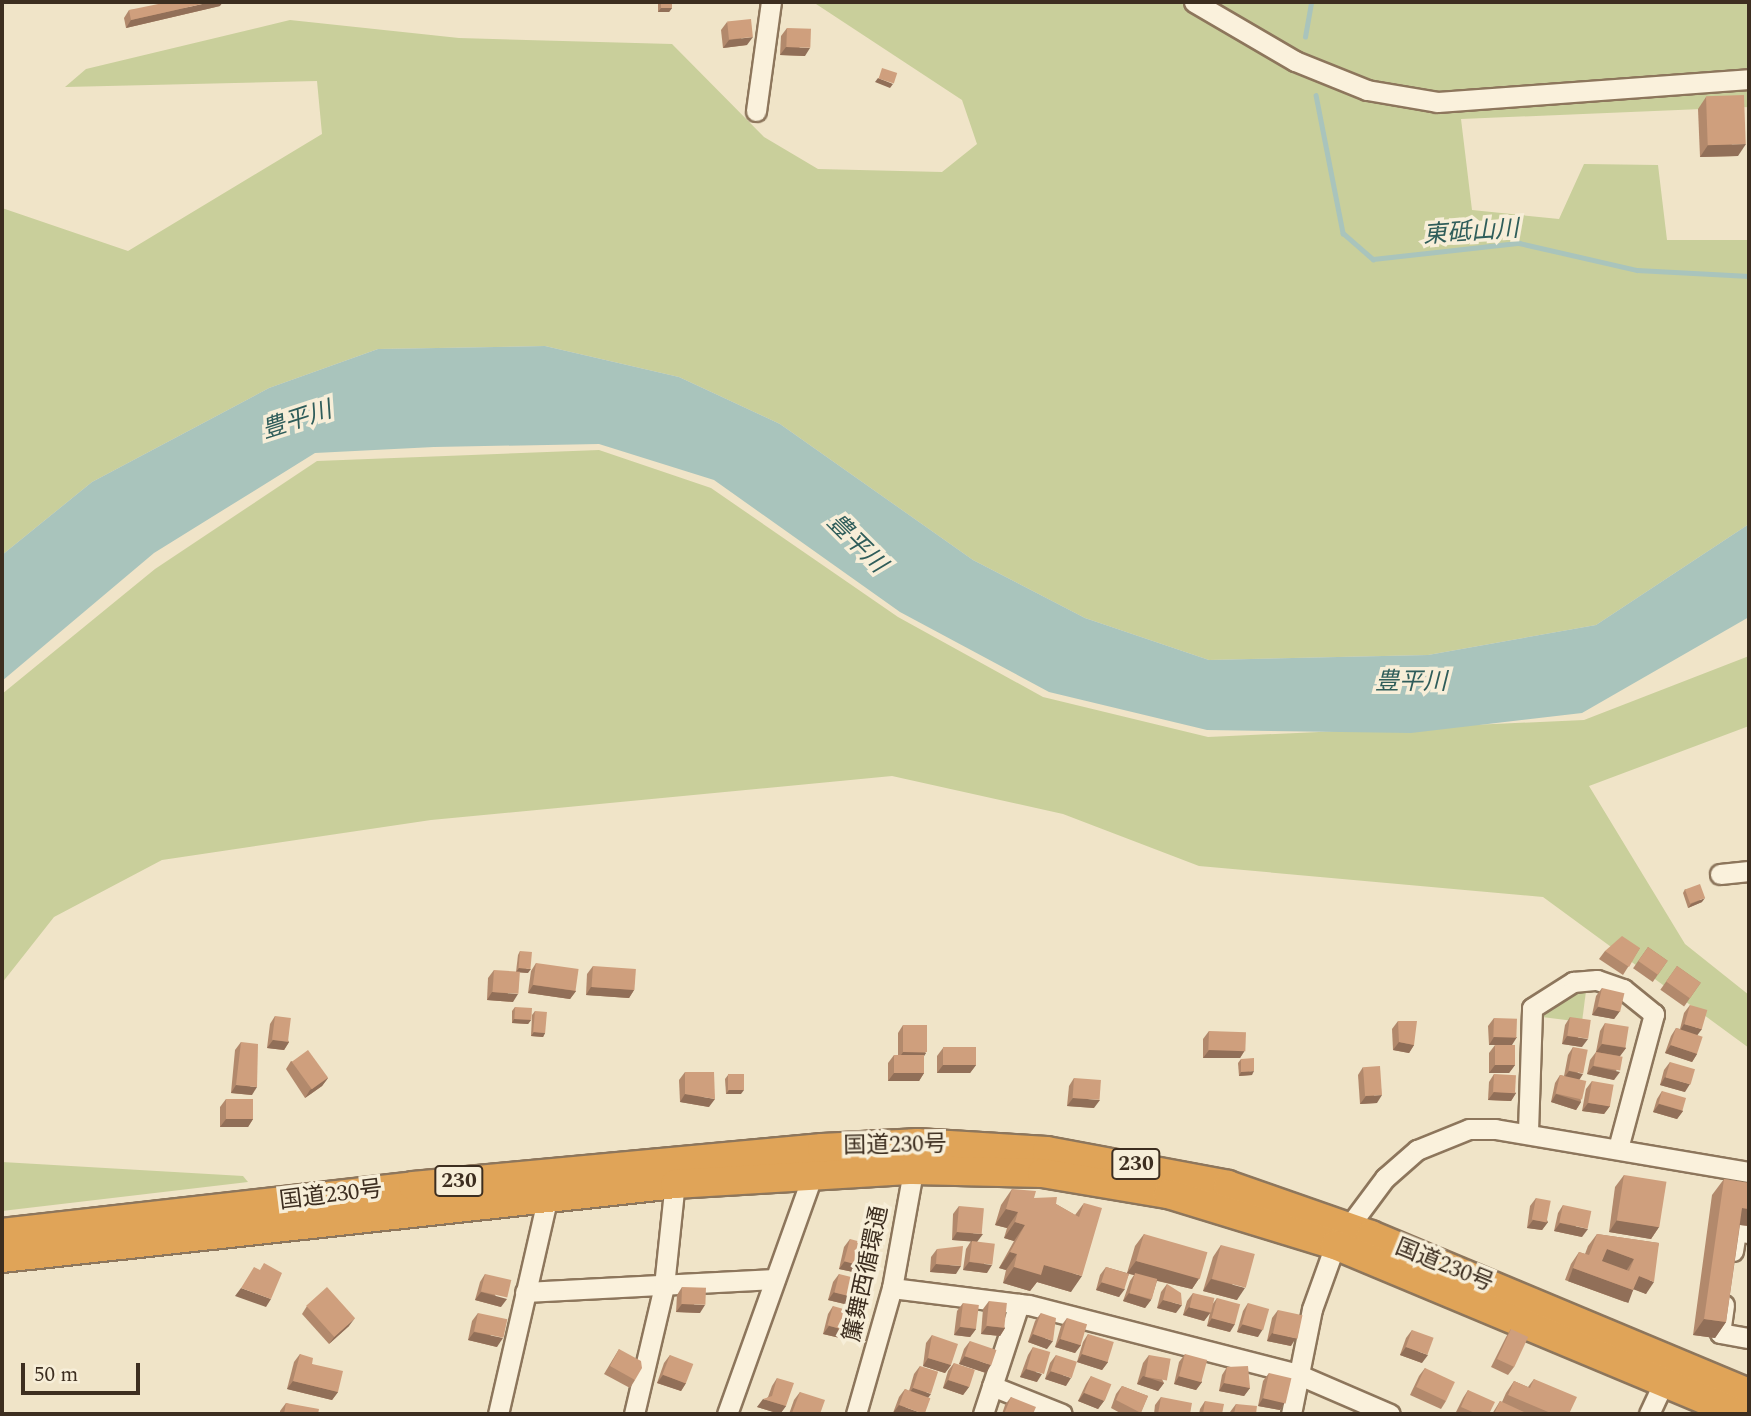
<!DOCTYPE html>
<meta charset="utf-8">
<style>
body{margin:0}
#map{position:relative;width:1751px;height:1416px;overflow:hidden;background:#f0e4c8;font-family:Spectral,"Noto Sans JP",serif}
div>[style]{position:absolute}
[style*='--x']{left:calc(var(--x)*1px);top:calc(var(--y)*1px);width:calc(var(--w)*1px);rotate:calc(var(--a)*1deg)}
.green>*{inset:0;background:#c9cf9b}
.water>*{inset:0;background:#a9c4bc}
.stream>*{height:4.5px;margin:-2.25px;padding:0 2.25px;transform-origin:2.25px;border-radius:2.25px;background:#a9c4bc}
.roads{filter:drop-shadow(2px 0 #8d765c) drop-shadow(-2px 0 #8d765c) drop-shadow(0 2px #8d765c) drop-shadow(0 -2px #8d765c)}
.minor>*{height:19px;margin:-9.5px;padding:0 9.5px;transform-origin:9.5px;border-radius:9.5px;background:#faf1dc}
.highway>*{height:28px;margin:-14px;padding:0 14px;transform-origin:14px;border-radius:14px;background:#e0a458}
.wall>*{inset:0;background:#b2896c;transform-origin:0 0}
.shaded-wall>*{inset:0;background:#916f58;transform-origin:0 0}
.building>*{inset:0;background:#cf9f7d;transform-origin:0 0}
span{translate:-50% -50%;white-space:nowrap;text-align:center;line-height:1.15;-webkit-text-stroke:7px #f7eed8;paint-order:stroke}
.shield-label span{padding:2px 5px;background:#f7eed8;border:2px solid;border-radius:5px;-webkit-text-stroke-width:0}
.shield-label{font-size:21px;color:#3d2e20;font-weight:700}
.street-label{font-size:23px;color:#3d2e20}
.water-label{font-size:24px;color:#2f5d5a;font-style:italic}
.frame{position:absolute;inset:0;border:4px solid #3d2e20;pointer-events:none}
.scale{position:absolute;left:21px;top:1363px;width:119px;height:32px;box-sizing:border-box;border:4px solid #3d2e20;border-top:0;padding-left:9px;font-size:21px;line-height:24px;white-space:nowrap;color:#3d2e20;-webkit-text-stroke:5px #f7eed8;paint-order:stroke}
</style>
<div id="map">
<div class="green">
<div style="clip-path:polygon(813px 2px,1749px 2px,1749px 107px,1461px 119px,1472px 210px,1559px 219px,1584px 164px,1658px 165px,1667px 240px,1749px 240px,1749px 524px,1596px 625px,1428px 655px,1209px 660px,1085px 618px,973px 560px,780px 424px,679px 377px,545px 346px,378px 349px,269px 388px,92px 482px,2px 555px,2px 208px,128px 251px,322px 134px,317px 81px,65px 87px,86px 69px,290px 20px,459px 38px,672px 44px,764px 137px,818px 169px,942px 172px,977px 144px,962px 100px)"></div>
<div style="clip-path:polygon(599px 450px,711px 488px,898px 617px,1043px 697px,1208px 737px,1584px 720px,1749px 656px,1749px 726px,1589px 786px,1685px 944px,1749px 995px,1749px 1048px,1543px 897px,1199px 866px,1063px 814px,892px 776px,431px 820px,162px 860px,54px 917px,2px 983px,2px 694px,155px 569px,317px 461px)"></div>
<div style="clip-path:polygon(1574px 988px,1586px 991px,1582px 1022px,1542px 1017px)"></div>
<div style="clip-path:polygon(2px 1162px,243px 1176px,248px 1182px,2px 1211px)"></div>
</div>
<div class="water">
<div style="clip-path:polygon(545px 346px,679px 377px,780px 424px,973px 560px,1085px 618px,1209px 660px,1428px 655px,1596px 625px,1749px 524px,1749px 617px,1582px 713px,1411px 733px,1207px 730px,1049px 692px,900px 612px,714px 480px,599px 444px,434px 447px,315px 453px,154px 553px,2px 681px,2px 555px,92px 482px,269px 388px,378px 349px)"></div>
</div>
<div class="stream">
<div style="--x:1305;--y:37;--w:36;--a:-80"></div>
<div style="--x:1316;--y:95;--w:141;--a:78.9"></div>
<div style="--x:1343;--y:233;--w:40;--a:41"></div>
<div style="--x:1373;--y:259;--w:147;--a:-6.3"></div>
<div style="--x:1519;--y:243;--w:121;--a:12.9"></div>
<div style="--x:1637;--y:270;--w:112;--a:3.1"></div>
</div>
<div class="roads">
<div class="minor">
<div style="--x:1194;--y:2;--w:117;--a:30.3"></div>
<div style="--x:1295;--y:61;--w:78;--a:21.9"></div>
<div style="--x:1367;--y:90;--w:71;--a:9.7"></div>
<div style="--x:1437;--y:102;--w:313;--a:-4.2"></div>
<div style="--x:756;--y:111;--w:110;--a:-82.2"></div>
<div style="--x:1720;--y:874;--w:29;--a:-6"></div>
<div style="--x:1528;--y:1131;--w:123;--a:-88.1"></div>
<div style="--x:1532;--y:1008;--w:49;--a:-32.4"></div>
<div style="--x:1573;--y:982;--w:24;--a:-5"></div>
<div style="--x:1597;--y:980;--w:28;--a:19"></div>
<div style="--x:1623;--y:989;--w:40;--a:39"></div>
<div style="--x:1654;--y:1014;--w:139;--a:105"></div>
<div style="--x:1733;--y:1251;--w:20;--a:-81"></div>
<div style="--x:1736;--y:1231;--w:13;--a:9"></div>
<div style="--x:892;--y:1288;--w:138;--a:7.1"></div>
<div style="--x:1029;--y:1305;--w:277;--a:14.4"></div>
<div style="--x:1297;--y:1374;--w:101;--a:23.3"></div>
<div style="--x:525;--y:1292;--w:250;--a:-3"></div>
<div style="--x:1724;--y:1305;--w:28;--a:98"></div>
<div style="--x:1720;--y:1333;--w:29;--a:10"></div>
<div style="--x:992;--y:1386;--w:75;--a:21.8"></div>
<div style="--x:498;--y:1414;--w:233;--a:-77.1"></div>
<div style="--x:634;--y:1414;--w:131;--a:-76.8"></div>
<div style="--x:664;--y:1286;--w:115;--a:-84"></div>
<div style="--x:727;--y:1414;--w:263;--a:-70.3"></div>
<div style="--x:856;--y:1414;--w:131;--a:-74.1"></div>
<div style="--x:892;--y:1288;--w:130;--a:-79.8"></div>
<div style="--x:983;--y:1414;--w:116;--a:-71.9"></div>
<div style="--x:1291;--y:1414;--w:107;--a:-78.7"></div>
<div style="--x:1312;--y:1309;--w:68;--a:-70.2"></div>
<div style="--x:1335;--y:1245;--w:84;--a:-53.3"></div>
<div style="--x:1385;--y:1178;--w:43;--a:-41.2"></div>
<div style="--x:1417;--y:1150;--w:56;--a:-22"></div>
<div style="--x:1469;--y:1129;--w:26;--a:0"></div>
<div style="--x:1495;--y:1129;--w:258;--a:9.6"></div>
<div style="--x:1649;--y:1414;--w:47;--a:-65.1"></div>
</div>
<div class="highway">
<div style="--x:2;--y:1233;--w:414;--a:-6.5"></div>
<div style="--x:413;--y:1186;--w:411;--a:-5.3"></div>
<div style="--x:822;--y:1148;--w:95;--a:-3"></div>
<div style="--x:917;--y:1143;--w:130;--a:3.5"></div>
<div style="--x:1047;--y:1151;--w:184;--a:10.6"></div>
<div style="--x:1228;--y:1185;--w:151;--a:19.3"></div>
<div style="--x:1371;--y:1235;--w:410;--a:22.7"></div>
<div style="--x:2;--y:1258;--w:677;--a:-6.27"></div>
<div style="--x:675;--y:1184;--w:238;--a:-3.4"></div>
<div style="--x:913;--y:1170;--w:129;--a:1.3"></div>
<div style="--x:1042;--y:1173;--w:128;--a:9.5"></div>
<div style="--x:1168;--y:1194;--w:175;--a:17"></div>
<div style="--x:1335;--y:1245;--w:438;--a:22.7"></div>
</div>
</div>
<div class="wall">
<div style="clip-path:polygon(658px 2px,672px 2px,672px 8px,669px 12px,658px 12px)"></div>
<div style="clip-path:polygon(220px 6px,126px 28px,124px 18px,129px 10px)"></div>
<div style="clip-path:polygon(727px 22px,747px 45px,723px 48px,721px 30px)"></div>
<div style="clip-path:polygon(787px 28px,805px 56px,780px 55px,781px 36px)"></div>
<div style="clip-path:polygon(1706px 97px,1738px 156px,1700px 157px,1698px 109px)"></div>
<div style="clip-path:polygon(1685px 889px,1702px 902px,1688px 908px,1683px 893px)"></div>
<div style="left:1648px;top:947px;width:24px;height:26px;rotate:35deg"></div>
<div style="clip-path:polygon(1640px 948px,1623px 975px,1599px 959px,1605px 951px)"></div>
<div style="clip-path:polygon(520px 951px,528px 973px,516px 972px,518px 955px)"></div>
<div style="clip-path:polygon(536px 963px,576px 991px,570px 999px,528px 993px,531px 971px)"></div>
<div style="clip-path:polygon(593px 966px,634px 990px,629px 998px,586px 995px,587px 974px)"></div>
<div style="left:1677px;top:966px;width:29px;height:29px;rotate:35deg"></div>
<div style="clip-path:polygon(494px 970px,513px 1002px,487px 1000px,488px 978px)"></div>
<div style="clip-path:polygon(1602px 988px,1620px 1011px,1614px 1019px,1592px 1015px,1596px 996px)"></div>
<div style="clip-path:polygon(1690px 1005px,1697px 1035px,1697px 1054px,1692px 1062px,1665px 1053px,1671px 1036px,1676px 1028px,1680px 1029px,1684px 1013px)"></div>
<div style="clip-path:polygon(515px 1007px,531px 1020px,528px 1024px,512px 1023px,512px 1011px)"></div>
<div style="clip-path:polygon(535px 1011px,545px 1033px,543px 1037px,531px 1036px,532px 1015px)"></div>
<div style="clip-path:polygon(275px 1016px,289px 1042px,284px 1050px,267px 1048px,270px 1024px)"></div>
<div style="clip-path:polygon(1570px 1017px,1582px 1047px,1562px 1044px,1565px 1025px)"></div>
<div style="clip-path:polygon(1494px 1018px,1512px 1045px,1515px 1065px,1509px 1073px,1489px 1073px,1489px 1053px,1495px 1045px,1489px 1045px,1488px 1026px)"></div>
<div style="clip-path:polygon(1398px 1021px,1414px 1045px,1409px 1053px,1393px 1050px,1392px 1029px)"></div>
<div style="clip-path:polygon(1605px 1023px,1626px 1048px,1620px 1056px,1614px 1080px,1587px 1074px,1590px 1060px,1596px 1052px,1600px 1031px)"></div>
<div style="clip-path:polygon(903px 1025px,926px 1053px,924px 1055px,924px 1073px,919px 1081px,888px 1081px,888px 1063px,894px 1055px,898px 1055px,898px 1033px)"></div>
<div style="clip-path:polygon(1209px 1031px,1245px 1050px,1240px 1058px,1203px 1058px,1203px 1039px)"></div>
<div style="clip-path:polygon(241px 1042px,252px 1095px,231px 1093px,235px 1050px)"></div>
<div style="clip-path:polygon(1573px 1047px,1579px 1079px,1581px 1102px,1576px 1110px,1551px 1102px,1555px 1083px,1560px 1075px,1564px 1076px,1568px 1055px)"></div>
<div style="clip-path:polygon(943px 1048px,976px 1065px,970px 1073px,937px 1073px,937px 1056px)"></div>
<div style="clip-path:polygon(1241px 1059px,1252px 1075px,1239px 1076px,1238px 1063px)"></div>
<div style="clip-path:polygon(291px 1061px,328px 1078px,322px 1086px,305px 1098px,286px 1069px)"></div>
<div style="clip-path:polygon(1670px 1062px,1685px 1092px,1660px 1085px,1664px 1070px)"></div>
<div style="clip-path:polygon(1363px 1067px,1377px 1103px,1360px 1104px,1358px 1075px)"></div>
<div style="clip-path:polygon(685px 1072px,709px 1107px,680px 1102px,679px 1080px)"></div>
<div style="clip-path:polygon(1494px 1074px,1516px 1093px,1511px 1101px,1488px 1100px,1489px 1082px)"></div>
<div style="clip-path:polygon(728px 1075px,741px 1094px,726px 1094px,725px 1079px)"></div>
<div style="clip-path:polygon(1074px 1078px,1094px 1108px,1067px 1106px,1069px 1086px)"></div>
<div style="clip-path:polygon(1592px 1081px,1610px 1106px,1604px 1114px,1582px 1111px,1586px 1089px)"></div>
<div style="clip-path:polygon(1662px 1091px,1683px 1111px,1677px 1119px,1653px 1112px,1657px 1099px)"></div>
<div style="clip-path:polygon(226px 1099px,253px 1119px,248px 1127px,220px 1127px,220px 1107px)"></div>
<div style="clip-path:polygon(1624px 1175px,1659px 1227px,1651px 1239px,1609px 1232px,1615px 1187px)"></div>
<div style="clip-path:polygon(1724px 1179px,1749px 1183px,1749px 1226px,1740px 1225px,1726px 1322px,1715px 1338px,1693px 1335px,1712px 1195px)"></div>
<div style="clip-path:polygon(1012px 1189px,1034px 1198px,1056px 1204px,1075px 1215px,1084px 1203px,1071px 1292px,1037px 1282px,1030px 1291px,1003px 1283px,1006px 1270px,999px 1268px,1014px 1241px,1004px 1238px,1007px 1228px,995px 1225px,1001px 1205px)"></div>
<div style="clip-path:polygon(1536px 1198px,1548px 1222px,1542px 1230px,1527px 1228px,1530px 1206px)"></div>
<div style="clip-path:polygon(1563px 1205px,1582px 1237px,1554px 1231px,1558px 1213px)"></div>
<div style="clip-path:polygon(959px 1206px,977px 1241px,987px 1273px,963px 1270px,966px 1249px,971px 1241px,952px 1240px,953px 1214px)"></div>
<div style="clip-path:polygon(1144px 1234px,1200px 1277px,1192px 1289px,1157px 1281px,1151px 1300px,1145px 1308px,1123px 1301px,1130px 1281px,1134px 1275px,1129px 1274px,1119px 1297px,1096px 1290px,1100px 1275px,1106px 1267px,1127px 1273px,1135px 1246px)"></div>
<div style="clip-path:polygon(1597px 1234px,1659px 1243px,1646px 1294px,1634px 1289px,1625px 1302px,1565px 1280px,1571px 1264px,1579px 1252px,1585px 1254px,1588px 1246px)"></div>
<div style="clip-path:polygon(850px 1239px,858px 1273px,839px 1269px,844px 1247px)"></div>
<div style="clip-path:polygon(1221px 1245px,1237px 1300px,1203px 1291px,1213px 1257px)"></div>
<div style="clip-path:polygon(937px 1249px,956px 1274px,930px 1272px,931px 1257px)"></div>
<div style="clip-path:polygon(485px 1274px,501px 1307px,475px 1300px,480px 1282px)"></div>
<div style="clip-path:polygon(839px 1274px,858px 1298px,853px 1306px,828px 1300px,833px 1282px)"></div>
<div style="clip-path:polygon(1167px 1284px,1176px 1313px,1157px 1308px,1161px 1292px)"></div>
<div style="clip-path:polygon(682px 1287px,700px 1313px,676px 1312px,677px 1295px)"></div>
<div style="clip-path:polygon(1193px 1293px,1212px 1305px,1217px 1298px,1230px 1332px,1207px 1326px,1210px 1313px,1204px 1321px,1183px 1315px,1187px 1301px)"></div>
<div style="clip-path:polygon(989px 1301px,1005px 1328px,1000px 1336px,981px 1334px,983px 1309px)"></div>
<div style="clip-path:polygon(963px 1303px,976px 1329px,970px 1337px,954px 1335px,957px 1311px)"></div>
<div style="clip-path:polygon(1248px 1303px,1258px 1337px,1237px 1332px,1243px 1311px)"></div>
<div style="clip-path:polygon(307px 1306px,349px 1326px,329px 1344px,302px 1314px)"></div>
<div style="clip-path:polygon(833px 1306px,846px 1330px,840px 1338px,823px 1334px,828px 1314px)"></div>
<div style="clip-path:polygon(1278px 1310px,1291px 1346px,1267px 1341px,1272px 1318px)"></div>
<div style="clip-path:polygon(478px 1313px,497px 1347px,468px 1340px,472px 1321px)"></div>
<div style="clip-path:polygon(1041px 1313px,1047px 1349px,1028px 1342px,1035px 1321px)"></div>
<div style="clip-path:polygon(1067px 1318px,1081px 1345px,1075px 1353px,1055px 1347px,1061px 1326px)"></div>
<div style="clip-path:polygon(1511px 1329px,1514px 1367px,1508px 1375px,1491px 1367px,1506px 1337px)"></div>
<div style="clip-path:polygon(1412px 1330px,1422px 1363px,1400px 1355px,1406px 1338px)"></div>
<div style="clip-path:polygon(1088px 1334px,1108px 1362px,1102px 1370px,1077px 1362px,1083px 1342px)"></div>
<div style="clip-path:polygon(932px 1335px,951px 1365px,945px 1373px,923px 1366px,926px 1343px)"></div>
<div style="clip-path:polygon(970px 1341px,986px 1373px,959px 1364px,964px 1349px)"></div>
<div style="clip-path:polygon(1033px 1347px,1037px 1382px,1020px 1377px,1028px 1355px)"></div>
<div style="clip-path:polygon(619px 1349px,635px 1380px,630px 1388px,604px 1374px)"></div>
<div style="clip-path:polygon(300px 1354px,312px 1364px,338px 1392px,332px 1400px,287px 1389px,294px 1362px)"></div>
<div style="clip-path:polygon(1185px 1354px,1202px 1382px,1196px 1390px,1174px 1384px,1179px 1362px)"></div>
<div style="clip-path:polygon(670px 1355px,686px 1383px,681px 1391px,657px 1383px,664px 1363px)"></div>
<div style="clip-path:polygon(1056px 1355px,1066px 1386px,1045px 1379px,1050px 1363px)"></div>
<div style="clip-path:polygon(1149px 1355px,1164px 1383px,1158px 1391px,1137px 1384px,1143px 1363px)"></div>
<div style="clip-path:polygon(954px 1363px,969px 1387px,963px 1395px,943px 1388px,948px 1371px)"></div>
<div style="clip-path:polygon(920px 1366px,928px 1398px,893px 1413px,899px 1397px,905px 1389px,909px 1391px,914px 1374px)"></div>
<div style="clip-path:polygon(1227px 1367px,1250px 1388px,1244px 1396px,1219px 1391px,1222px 1375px)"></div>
<div style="clip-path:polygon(1425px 1368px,1446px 1401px,1441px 1409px,1410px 1395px,1419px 1376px)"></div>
<div style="clip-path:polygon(1269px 1373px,1285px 1402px,1280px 1410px,1258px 1406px,1263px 1381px)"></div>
<div style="clip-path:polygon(1091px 1376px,1104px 1401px,1098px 1409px,1078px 1401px,1086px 1384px)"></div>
<div style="clip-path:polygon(777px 1378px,786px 1406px,780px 1414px,757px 1407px,768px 1397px,772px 1386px)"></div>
<div style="clip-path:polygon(1534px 1379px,1569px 1414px,1492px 1414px,1500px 1401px,1502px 1402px,1506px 1393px,1514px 1381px,1528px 1387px)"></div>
<div style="clip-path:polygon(1122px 1386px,1148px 1396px,1140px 1414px,1122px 1414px,1111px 1408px,1116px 1394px)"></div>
<div style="clip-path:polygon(1468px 1390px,1489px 1414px,1455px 1414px,1463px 1398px)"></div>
<div style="clip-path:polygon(800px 1392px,820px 1414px,789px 1414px,794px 1400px)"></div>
<div style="clip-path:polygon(1011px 1397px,1033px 1414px,1002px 1414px,1005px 1405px)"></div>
<div style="clip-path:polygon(1161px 1397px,1190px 1414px,1154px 1414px,1155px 1405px)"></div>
<div style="clip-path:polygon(1205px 1401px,1222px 1414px,1199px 1414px,1200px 1409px)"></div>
<div style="clip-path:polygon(286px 1403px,318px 1414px,280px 1414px,280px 1411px)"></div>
<div style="clip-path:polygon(1236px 1404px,1256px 1414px,1230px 1414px,1230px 1412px)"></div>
</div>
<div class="shaded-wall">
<div style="clip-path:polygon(211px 2px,223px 2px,220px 6px,126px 28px,131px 20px)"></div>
<div style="clip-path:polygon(661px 8px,672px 8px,669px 12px,658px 12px)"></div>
<div style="clip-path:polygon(753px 37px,747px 45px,723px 48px,729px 40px)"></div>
<div style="clip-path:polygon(786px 47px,810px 48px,805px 56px,780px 55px)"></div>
<div style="clip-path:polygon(878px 78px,893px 84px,890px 88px,875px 82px)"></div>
<div style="clip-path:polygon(1746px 144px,1738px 156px,1700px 157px,1708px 145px)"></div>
<div style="clip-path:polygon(1705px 898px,1702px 902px,1688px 908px,1691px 904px)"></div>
<div style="clip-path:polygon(519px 968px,531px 969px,528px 973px,516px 972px)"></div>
<div style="clip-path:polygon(533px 985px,576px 991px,570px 999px,528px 993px)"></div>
<div style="clip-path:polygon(591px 987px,634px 990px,629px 998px,586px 995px)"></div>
<div style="clip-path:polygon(492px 992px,518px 994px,513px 1002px,487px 1000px)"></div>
<div style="clip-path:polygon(1598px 1007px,1620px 1011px,1614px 1019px,1592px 1015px)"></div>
<div style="clip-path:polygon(514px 1019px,531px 1020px,528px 1024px,512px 1023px)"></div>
<div style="clip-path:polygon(1684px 1024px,1702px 1029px,1696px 1037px,1679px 1032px)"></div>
<div style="clip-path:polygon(534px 1032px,545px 1033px,543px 1037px,531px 1036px)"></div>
<div style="clip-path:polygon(1567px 1036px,1588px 1039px,1582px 1047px,1562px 1044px)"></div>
<div style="clip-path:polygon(1494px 1037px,1517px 1037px,1512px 1045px,1489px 1045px)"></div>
<div style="clip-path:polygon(273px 1040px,289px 1042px,284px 1050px,267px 1048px)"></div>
<div style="clip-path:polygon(1399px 1042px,1414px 1045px,1409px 1053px,1393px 1050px)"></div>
<div style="clip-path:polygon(1602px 1044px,1626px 1048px,1620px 1056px,1596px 1052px)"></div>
<div style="clip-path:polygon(1671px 1045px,1697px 1054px,1692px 1062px,1665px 1053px)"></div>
<div style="clip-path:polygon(1209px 1050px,1245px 1050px,1240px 1058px,1203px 1058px)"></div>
<div style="clip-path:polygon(903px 1052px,926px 1053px,921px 1061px,898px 1060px)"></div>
<div style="clip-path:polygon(943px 1065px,976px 1065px,970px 1073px,937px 1073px)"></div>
<div style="clip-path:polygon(1495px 1065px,1515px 1065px,1509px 1073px,1489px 1073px)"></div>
<div style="clip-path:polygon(1593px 1066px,1620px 1072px,1614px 1080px,1587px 1074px)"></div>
<div style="clip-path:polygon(1254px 1071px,1252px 1075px,1239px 1076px,1241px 1072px)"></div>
<div style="clip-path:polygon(1569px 1071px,1583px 1074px,1578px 1082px,1563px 1079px)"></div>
<div style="clip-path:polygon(894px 1073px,924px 1073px,919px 1081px,888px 1081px)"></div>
<div style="clip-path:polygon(1665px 1077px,1690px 1084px,1685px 1092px,1660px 1085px)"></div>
<div style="clip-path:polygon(328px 1078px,322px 1086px,305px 1098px,310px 1090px)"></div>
<div style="clip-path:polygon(236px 1085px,257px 1087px,252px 1095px,231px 1093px)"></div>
<div style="clip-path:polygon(729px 1090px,744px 1090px,741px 1094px,726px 1094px)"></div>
<div style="clip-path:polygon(1494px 1092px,1516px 1093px,1511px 1101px,1488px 1100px)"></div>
<div style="clip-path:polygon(685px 1094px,715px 1099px,709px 1107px,680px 1102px)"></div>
<div style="clip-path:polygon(1556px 1094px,1581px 1102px,1576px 1110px,1551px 1102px)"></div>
<div style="clip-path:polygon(1382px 1095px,1377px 1103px,1360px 1104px,1366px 1096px)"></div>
<div style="clip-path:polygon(1073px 1098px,1100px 1100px,1094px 1108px,1067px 1106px)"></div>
<div style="clip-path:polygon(1588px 1103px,1610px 1106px,1604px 1114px,1582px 1111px)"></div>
<div style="clip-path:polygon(1659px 1104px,1683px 1111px,1677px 1119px,1653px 1112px)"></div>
<div style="clip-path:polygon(226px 1119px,253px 1119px,248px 1127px,220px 1127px)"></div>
<div style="clip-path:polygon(1742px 1208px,1749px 1209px,1749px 1226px,1731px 1224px)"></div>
<div style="clip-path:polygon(1006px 1209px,1018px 1212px,1007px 1228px,995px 1225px)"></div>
<div style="clip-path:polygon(1533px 1220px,1548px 1222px,1542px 1230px,1527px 1228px)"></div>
<div style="clip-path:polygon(1617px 1220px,1659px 1227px,1651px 1239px,1609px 1232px)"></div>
<div style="clip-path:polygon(1015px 1222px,1025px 1225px,1014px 1241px,1004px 1238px)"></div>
<div style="clip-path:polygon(1560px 1223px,1588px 1229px,1582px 1237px,1554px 1231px)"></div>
<div style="clip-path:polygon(957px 1232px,983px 1234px,977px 1242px,952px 1240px)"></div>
<div style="clip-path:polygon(1607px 1249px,1634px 1259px,1626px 1271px,1598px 1261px)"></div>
<div style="clip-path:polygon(1010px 1252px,1017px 1254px,1006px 1270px,999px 1268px)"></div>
<div style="clip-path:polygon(845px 1261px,864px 1265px,858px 1273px,839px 1269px)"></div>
<div style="clip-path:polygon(1136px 1261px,1200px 1277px,1192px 1289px,1134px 1275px,1135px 1273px,1134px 1275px,1127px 1273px)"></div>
<div style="clip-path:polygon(969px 1262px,992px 1265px,987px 1273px,963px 1270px)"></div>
<div style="clip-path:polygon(936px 1264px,961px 1266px,956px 1274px,930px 1272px)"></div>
<div style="clip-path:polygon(1044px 1265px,1082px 1276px,1071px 1292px,1037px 1282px,1030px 1291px,1003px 1283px,1014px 1267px)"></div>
<div style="left:1573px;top:1268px;width:64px;height:14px;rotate:20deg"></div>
<div style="clip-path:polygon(1639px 1276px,1654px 1282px,1646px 1294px,1630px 1288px)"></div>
<div style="clip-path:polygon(1211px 1279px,1245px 1288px,1237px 1300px,1203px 1291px)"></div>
<div style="clip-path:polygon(1102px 1282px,1125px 1289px,1119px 1297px,1096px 1290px)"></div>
<div style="clip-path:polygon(241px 1288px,271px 1299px,266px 1307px,235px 1296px)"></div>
<div style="clip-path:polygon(481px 1292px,507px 1299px,501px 1307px,475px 1300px)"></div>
<div style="clip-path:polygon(834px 1292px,858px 1298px,853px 1306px,828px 1300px)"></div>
<div style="clip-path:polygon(1129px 1293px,1151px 1300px,1145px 1308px,1123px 1301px)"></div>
<div style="clip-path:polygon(1163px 1300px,1182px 1305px,1176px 1313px,1157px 1308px)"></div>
<div style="clip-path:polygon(682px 1304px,705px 1305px,700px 1313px,676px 1312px)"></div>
<div style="clip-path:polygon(1189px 1307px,1210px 1313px,1204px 1321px,1183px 1315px)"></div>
<div style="clip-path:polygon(355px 1318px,349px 1326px,329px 1344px,335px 1336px)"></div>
<div style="clip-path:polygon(1212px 1318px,1235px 1324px,1230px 1332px,1207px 1326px)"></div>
<div style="clip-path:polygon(1704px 1319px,1726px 1322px,1715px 1338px,1693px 1335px)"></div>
<div style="clip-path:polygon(1243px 1324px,1263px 1329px,1258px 1337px,1237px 1332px)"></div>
<div style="clip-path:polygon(829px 1326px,846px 1330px,840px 1338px,823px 1334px)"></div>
<div style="clip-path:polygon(987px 1326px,1005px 1328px,1000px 1336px,981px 1334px)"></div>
<div style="clip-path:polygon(960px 1327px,976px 1329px,970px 1337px,954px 1335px)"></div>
<div style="clip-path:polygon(474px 1332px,503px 1338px,497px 1347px,468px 1340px)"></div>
<div style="clip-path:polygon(1272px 1333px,1296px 1338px,1291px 1346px,1267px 1341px)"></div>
<div style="clip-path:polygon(1033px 1334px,1053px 1341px,1047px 1349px,1028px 1342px)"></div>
<div style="clip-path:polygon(1060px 1339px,1081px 1345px,1075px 1353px,1055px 1347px)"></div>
<div style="clip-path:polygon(1406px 1347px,1428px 1355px,1422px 1363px,1400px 1355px)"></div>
<div style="clip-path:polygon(1082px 1354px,1108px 1362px,1102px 1370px,1077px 1362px)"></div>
<div style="clip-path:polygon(965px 1356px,991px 1365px,986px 1373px,959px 1364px)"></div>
<div style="clip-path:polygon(928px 1358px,951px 1365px,945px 1373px,923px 1366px)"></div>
<div style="clip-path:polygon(1026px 1369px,1042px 1374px,1037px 1382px,1020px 1377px)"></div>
<div style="clip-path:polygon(1051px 1371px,1071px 1378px,1066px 1386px,1045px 1379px)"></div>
<div style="clip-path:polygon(663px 1375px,686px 1383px,681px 1391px,657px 1383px)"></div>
<div style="clip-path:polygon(1143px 1376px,1164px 1383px,1158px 1391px,1137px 1384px)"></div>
<div style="clip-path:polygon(1179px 1376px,1202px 1382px,1196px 1390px,1174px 1384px)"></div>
<div style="clip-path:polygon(948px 1380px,969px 1387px,963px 1395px,943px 1388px)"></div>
<div style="clip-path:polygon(293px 1381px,338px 1392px,332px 1400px,287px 1389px)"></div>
<div style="clip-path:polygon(1224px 1383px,1250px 1388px,1244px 1396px,1219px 1391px)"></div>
<div style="clip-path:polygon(913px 1388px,931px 1394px,925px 1402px,907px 1396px)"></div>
<div style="clip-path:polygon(1084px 1393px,1104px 1401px,1098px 1409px,1078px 1401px)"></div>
<div style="clip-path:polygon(1263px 1398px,1285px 1402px,1280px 1410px,1258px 1406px)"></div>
<div style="clip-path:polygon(763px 1399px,786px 1406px,780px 1414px,757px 1407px)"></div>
<div style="clip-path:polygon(899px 1405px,924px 1414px,893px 1413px)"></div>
</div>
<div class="building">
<div style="clip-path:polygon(168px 2px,211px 2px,131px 20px,129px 10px)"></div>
<div style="left:661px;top:2px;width:11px;height:6px"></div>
<div style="left:751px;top:19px;width:18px;height:24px;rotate:84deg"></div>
<div style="left:787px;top:28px;width:24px;height:19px;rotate:2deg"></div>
<div style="left:882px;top:68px;width:16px;height:11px;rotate:18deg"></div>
<div style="left:1744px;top:95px;width:49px;height:38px;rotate:88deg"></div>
<div style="left:1700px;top:884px;width:15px;height:16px;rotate:70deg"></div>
<div style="clip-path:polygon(1622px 936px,1640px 948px,1629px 967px,1605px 951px)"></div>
<div style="left:1648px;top:947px;width:24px;height:17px;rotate:35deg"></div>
<div style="left:520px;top:951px;width:12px;height:17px;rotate:5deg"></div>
<div style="left:536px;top:963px;width:43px;height:22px;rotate:8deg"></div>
<div style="left:593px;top:966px;width:43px;height:21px;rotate:4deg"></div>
<div style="left:1677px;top:966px;width:29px;height:19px;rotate:35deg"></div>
<div style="left:494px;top:970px;width:26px;height:22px;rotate:4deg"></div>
<div style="left:1602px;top:988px;width:23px;height:19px;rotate:13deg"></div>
<div style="left:1690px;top:1005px;width:18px;height:20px;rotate:16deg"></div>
<div style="left:515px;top:1007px;width:17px;height:12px;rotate:3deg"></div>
<div style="left:535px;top:1011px;width:12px;height:21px;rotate:5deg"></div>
<div style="left:275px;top:1016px;width:16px;height:24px;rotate:7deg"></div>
<div style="left:1570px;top:1017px;width:21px;height:19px;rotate:8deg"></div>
<div style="left:1494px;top:1018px;width:23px;height:19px;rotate:2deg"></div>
<div style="clip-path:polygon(1398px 1021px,1417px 1021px,1414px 1045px,1399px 1042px)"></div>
<div style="left:1605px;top:1023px;width:24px;height:21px;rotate:9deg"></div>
<div style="left:903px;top:1025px;width:24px;height:27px"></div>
<div style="left:1676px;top:1028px;width:28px;height:18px;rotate:18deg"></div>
<div style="left:1209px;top:1031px;width:37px;height:19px;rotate:2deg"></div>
<div style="clip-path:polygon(241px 1042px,258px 1044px,257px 1087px,236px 1085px)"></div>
<div style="left:1495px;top:1045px;width:20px;height:20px"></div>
<div style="left:976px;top:1047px;width:18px;height:33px;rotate:90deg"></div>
<div style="left:1573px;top:1047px;width:15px;height:24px;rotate:11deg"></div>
<div style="left:308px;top:1050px;width:34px;height:20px;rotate:54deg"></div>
<div style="left:1596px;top:1052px;width:27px;height:14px;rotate:10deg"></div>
<div style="left:894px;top:1055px;width:30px;height:18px"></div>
<div style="clip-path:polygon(1254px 1058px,1254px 1071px,1241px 1072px,1241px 1059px)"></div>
<div style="left:1670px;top:1062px;width:26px;height:16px;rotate:16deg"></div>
<div style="left:1380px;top:1066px;width:29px;height:17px;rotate:86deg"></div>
<div style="clip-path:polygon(685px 1072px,714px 1072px,715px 1099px,685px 1094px)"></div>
<div style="left:744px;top:1074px;width:16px;height:16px;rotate:90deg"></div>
<div style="left:1494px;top:1074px;width:22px;height:18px;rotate:3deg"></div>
<div style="left:1560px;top:1075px;width:27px;height:19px;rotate:13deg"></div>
<div style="left:1074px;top:1078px;width:27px;height:20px;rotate:4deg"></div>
<div style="left:1592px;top:1081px;width:22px;height:22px;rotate:10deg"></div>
<div style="left:1662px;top:1091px;width:25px;height:13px;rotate:16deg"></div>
<div style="left:226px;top:1099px;width:27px;height:20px"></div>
<div style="left:1624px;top:1175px;width:43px;height:46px;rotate:9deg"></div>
<div style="clip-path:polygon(1724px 1179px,1749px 1183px,1749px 1209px,1742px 1208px,1726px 1322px,1704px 1319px)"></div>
<div style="clip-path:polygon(1012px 1189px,1036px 1191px,1034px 1198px,1057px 1197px,1056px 1204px,1079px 1217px,1084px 1203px,1102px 1208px,1082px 1276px,1044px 1265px,1041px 1275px,1014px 1267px,1017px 1254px,1010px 1252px,1025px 1225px,1015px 1222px,1018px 1212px,1006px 1209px)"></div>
<div style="left:1536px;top:1198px;width:15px;height:22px;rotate:11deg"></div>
<div style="left:1563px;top:1205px;width:29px;height:18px;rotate:12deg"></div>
<div style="left:959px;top:1206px;width:25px;height:26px;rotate:5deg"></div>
<div style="left:1144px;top:1234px;width:66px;height:28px;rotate:16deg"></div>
<div style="clip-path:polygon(evenodd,1597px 1234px,1659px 1243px,1654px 1282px,1639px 1276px,1633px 1290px,1573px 1268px,1579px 1252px,1589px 1255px,1597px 1234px,1607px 1249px,1634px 1259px,1629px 1271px,1602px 1261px,1607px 1249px)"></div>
<div style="left:850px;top:1239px;width:20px;height:23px;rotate:15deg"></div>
<div style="left:972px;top:1241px;width:23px;height:21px;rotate:7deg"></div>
<div style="left:1221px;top:1245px;width:35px;height:35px;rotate:15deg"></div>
<div style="clip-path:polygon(963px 1246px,961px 1266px,936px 1264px,937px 1249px)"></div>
<div style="clip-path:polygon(264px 1263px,282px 1273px,271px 1299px,241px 1288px,254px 1267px,260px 1270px)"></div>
<div style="left:1106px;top:1267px;width:24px;height:16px;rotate:17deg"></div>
<div style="left:1135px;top:1273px;width:23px;height:21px;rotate:15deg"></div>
<div style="left:485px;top:1274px;width:27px;height:18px;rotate:13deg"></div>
<div style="left:839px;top:1274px;width:25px;height:19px;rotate:14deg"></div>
<div style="clip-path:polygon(1167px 1284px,1181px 1293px,1182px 1305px,1163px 1300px)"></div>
<div style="left:327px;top:1287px;width:42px;height:28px;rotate:48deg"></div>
<div style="left:682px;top:1287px;width:24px;height:17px;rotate:2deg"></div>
<div style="left:1193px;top:1293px;width:22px;height:15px;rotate:13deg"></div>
<div style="left:1217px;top:1298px;width:24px;height:21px;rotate:15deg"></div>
<div style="left:989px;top:1301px;width:18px;height:25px;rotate:6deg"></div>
<div style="left:963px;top:1303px;width:16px;height:24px;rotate:7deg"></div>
<div style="left:1248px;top:1303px;width:22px;height:22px;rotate:16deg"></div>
<div style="left:833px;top:1306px;width:19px;height:20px;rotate:16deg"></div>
<div style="left:1278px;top:1310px;width:25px;height:24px;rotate:12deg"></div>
<div style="left:478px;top:1313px;width:30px;height:19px;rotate:12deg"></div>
<div style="clip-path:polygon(1041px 1313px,1056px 1318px,1053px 1341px,1033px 1334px)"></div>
<div style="left:1067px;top:1318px;width:21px;height:22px;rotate:17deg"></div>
<div style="left:1511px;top:1329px;width:19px;height:33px;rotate:25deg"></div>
<div style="left:1412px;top:1330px;width:23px;height:18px;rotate:20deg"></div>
<div style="left:1088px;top:1334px;width:27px;height:21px;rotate:17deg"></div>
<div style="clip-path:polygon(932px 1335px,958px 1344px,951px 1365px,928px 1358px)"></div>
<div style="left:970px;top:1341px;width:28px;height:16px;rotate:19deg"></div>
<div style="left:1033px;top:1347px;width:18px;height:23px;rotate:16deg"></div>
<div style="clip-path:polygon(619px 1349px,641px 1361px,642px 1368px,635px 1380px,610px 1366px)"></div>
<div style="clip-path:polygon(300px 1354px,313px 1358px,312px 1364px,343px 1371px,338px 1392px,293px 1381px)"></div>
<div style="left:1185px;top:1354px;width:23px;height:23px;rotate:15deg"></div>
<div style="left:670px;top:1355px;width:25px;height:21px;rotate:21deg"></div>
<div style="left:1056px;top:1355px;width:22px;height:17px;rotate:18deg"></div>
<div style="left:1149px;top:1355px;width:22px;height:22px;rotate:10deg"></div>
<div style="left:954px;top:1363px;width:22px;height:18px;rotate:18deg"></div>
<div style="left:920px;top:1366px;width:19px;height:23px;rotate:18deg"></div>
<div style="clip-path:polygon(1248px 1366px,1250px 1388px,1224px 1383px,1227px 1367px)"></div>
<div style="left:1425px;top:1368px;width:33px;height:21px;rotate:25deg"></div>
<div style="left:1269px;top:1373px;width:23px;height:26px;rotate:13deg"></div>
<div style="left:1091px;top:1376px;width:22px;height:18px;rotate:22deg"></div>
<div style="clip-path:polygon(777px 1378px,794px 1383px,786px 1406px,763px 1399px,772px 1396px)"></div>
<div style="clip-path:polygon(1534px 1379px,1577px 1397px,1569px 1414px,1553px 1414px,1508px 1395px,1514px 1381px,1530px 1388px)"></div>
<div style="clip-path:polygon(1122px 1386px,1148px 1396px,1141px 1413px,1116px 1400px)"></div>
<div style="left:905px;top:1389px;width:27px;height:17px;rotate:20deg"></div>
<div style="clip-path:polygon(1468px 1390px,1495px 1402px,1489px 1414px,1477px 1414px,1461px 1407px)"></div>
<div style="clip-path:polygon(800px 1392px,825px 1400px,820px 1414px,792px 1413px)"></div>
<div style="clip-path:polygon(1011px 1397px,1036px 1407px,1033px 1414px,1004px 1414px)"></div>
<div style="clip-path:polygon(1161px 1397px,1192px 1403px,1190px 1414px,1158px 1414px)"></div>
<div style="clip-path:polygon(1205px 1401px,1224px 1404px,1222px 1414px,1203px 1414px)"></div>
<div style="clip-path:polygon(1500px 1401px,1524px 1412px,1523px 1414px,1494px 1414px)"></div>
<div style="clip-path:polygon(286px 1403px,319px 1409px,318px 1414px,284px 1414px)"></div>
<div style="clip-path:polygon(1236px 1404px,1257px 1406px,1256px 1414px,1234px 1414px)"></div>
<div style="clip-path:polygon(1262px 1412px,1278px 1414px,1262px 1414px)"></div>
</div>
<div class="shield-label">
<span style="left:1136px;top:1164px">230</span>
<span style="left:459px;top:1181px">230</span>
</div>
<div class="street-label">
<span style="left:895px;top:1146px;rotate:-1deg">国道230号</span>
<span style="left:331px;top:1196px;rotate:-7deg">国道230号</span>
<span style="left:1444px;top:1266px;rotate:22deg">国道230号</span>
<span style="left:867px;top:1274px;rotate:-78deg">簾舞西循環通</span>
</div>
<div class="water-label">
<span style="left:1471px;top:233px;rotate:-4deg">東砥山川</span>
<span style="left:297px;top:421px;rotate:-18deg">豊平川</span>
<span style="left:856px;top:544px;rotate:45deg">豊平川</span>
<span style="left:1411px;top:683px">豊平川</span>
</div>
<div class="frame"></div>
<div class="scale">50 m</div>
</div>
